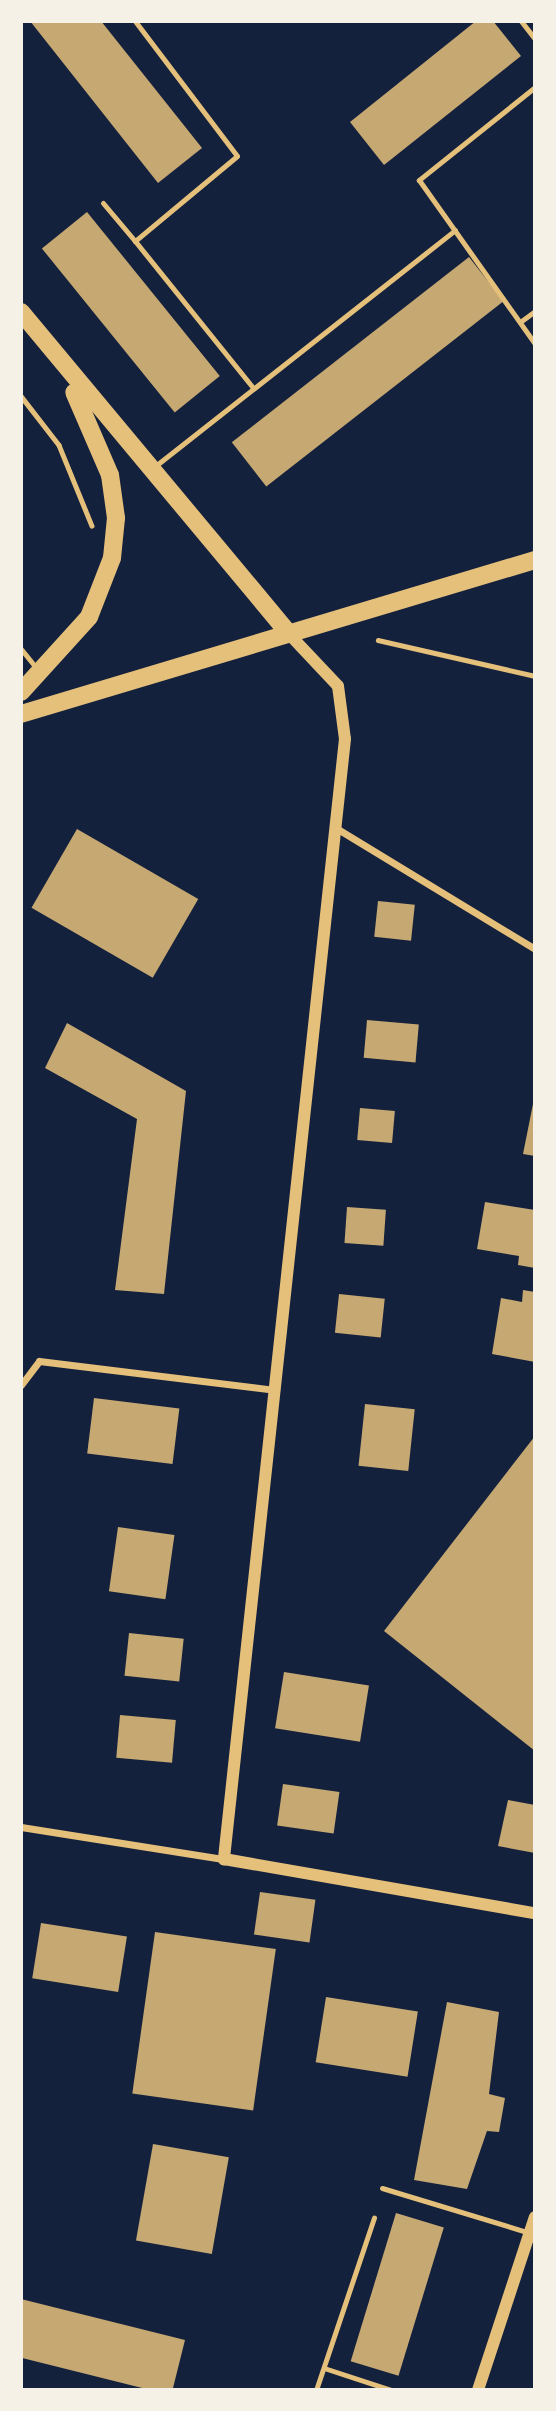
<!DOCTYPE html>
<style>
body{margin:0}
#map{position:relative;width:556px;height:2411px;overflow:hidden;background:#14213d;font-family:Montserrat,sans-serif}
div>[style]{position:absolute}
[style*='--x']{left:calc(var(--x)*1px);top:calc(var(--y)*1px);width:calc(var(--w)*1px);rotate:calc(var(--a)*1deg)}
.building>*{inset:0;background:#c6a872;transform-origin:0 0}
.path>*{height:4.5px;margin:-2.25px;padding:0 2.25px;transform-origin:2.25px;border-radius:2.25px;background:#e5c07b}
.service>*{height:5px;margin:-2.5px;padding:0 2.5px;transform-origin:2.5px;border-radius:2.5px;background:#e5c07b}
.minor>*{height:7px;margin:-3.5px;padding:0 3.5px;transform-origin:3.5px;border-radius:3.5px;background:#e5c07b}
.tertiary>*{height:12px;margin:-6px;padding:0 6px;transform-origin:6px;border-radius:6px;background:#e5c07b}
.primary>*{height:18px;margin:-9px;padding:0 9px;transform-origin:9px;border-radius:9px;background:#e5c07b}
span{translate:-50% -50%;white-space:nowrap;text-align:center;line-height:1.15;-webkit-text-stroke:6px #f6f1e7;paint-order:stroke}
.frame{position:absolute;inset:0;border:23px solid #f6f1e7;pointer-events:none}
</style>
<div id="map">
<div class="building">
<div style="clip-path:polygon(30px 21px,101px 21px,202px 148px,158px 183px)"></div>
<div style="clip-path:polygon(476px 21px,493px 21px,521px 56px,384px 165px,350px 122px)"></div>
<div style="left:87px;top:212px;width:211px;height:58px;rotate:51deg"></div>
<div style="left:469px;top:257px;width:56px;height:301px;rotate:52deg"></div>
<div style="left:77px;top:829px;width:140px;height:91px;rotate:30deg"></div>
<div style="left:378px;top:901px;width:37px;height:36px;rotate:6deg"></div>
<div style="left:367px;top:1020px;width:52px;height:38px;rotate:5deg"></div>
<div style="clip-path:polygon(67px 1023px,186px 1091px,164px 1294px,115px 1290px,137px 1119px,45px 1068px)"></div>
<div style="clip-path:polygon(535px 1094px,535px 1156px,523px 1154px)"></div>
<div style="left:360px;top:1108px;width:35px;height:32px;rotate:5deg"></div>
<div style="clip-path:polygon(485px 1202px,535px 1210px,535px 1268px,518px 1265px,519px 1256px,477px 1249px)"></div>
<div style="left:347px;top:1207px;width:39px;height:36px;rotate:4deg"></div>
<div style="clip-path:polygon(523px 1290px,535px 1292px,535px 1362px,492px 1354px,501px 1298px,522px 1302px)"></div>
<div style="left:339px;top:1294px;width:46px;height:39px;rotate:6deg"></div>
<div style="left:94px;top:1398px;width:86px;height:56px;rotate:7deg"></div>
<div style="left:365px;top:1404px;width:50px;height:62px;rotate:6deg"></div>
<div style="clip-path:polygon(535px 1436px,535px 1751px,384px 1631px)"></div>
<div style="left:118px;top:1527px;width:57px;height:65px;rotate:8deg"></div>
<div style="left:129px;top:1633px;width:55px;height:43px;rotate:6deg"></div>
<div style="left:284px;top:1672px;width:86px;height:57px;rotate:9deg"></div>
<div style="left:120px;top:1715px;width:56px;height:43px;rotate:5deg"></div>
<div style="left:283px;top:1784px;width:57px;height:42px;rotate:8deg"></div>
<div style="clip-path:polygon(508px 1800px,535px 1805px,535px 1853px,498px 1846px)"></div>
<div style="left:260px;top:1892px;width:56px;height:43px;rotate:8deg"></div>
<div style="left:41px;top:1923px;width:87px;height:56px;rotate:9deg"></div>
<div style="left:155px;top:1932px;width:122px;height:163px;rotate:8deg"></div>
<div style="left:326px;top:1997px;width:93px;height:66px;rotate:9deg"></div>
<div style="clip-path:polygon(447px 2002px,499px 2012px,489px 2094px,505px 2098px,499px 2132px,487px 2131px,467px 2189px,414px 2180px)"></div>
<div style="left:153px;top:2144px;width:77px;height:98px;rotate:10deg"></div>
<div style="left:396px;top:2213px;width:50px;height:155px;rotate:17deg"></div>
<div style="left:21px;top:2299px;width:169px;height:57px;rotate:14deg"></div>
</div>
<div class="path">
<div style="--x:21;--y:396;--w:62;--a:52.2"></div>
<div style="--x:59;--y:445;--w:87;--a:67.8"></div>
<div style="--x:378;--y:640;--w:161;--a:12.9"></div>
</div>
<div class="service">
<div style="--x:135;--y:21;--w:169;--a:52.9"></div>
<div style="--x:237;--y:156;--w:133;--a:140.2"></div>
<div style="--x:135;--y:241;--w:189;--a:51.2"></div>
<div style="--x:521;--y:21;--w:23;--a:52"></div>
<div style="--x:535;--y:87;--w:149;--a:141.3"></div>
<div style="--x:419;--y:180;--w:201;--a:54.7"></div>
<div style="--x:103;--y:203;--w:50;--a:49.9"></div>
<div style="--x:520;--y:322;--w:19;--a:-36"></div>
<div style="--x:154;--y:467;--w:383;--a:-38.2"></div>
<div style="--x:21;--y:649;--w:27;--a:51"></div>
<div style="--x:382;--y:2188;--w:155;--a:16.9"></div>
<div style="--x:324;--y:2368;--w:71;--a:18.2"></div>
<div style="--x:316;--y:2390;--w:182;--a:-71.4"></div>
</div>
<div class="minor">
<div style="--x:336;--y:828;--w:233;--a:31.3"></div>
<div style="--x:21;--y:1385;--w:30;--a:-53"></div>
<div style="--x:39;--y:1361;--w:239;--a:7"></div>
<div style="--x:21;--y:1827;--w:206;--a:9"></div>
</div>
<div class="tertiary">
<div style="--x:289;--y:634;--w:71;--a:46.7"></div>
<div style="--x:338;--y:686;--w:53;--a:82.5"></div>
<div style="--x:345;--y:739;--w:1127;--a:96.17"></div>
<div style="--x:224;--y:1859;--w:316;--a:9.9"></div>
<div style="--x:478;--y:2390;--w:182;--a:-71.8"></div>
</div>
<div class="primary">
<div style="--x:21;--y:312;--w:419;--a:50.2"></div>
<div style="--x:21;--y:692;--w:101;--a:-47.8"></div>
<div style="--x:89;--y:617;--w:63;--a:-68.7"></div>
<div style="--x:112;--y:558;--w:40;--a:-84.3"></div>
<div style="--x:116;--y:518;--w:43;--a:-97.9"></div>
<div style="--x:110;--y:475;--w:90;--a:-113.4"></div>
<div style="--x:21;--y:714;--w:537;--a:-16.68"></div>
</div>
<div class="frame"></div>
</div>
